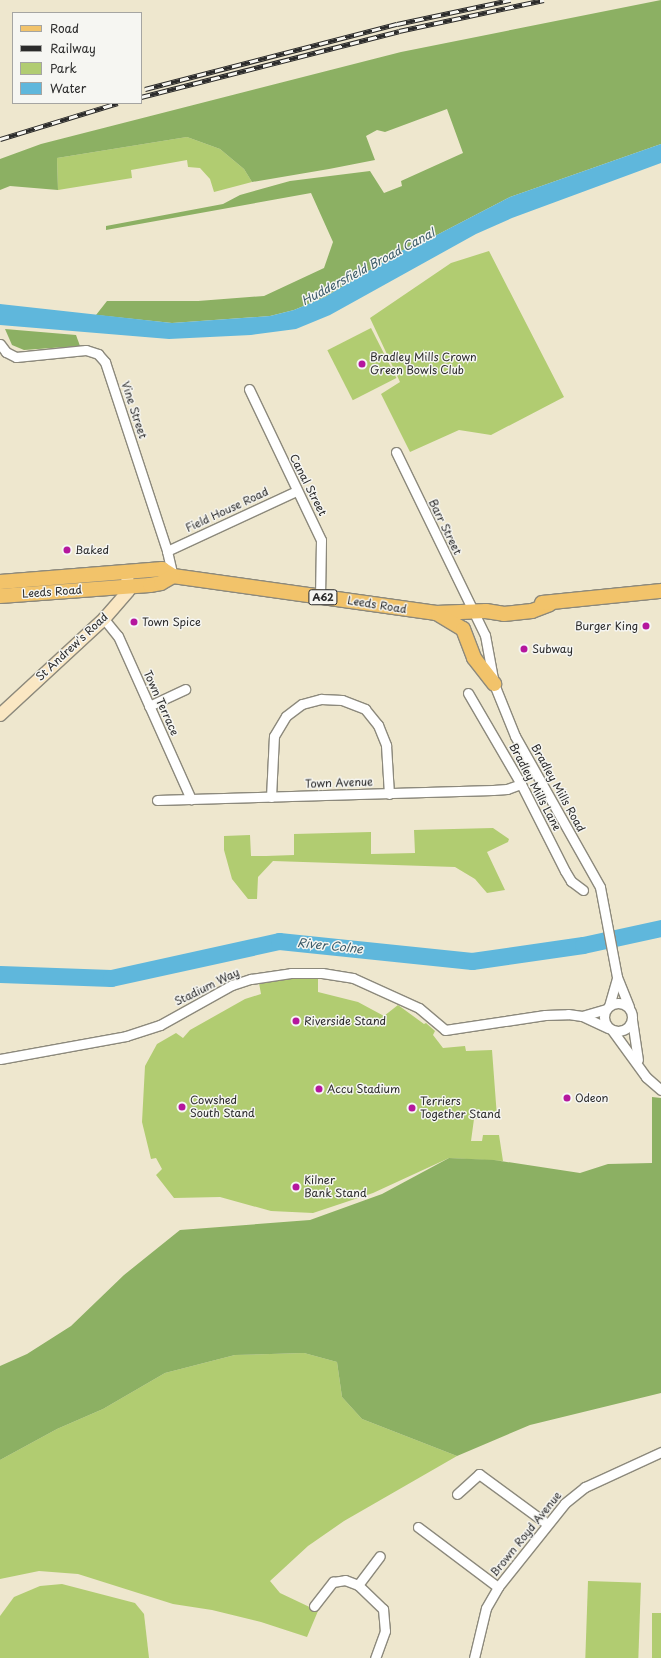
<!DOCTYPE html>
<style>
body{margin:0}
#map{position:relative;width:661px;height:1658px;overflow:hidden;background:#eee7ce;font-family:"Playpen Sans",sans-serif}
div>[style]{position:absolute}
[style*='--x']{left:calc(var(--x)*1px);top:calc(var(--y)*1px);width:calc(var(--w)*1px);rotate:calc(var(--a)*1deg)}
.green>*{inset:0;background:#b1cc71;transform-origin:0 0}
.forest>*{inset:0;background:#8cb063}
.water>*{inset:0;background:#5fb7dc}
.river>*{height:17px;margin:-8.5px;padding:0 8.5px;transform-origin:8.5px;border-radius:8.5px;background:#5fb7dc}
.roads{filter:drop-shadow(1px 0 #8c897c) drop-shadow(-1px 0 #8c897c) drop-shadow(0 1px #8c897c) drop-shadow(0 -1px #8c897c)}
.minor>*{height:9px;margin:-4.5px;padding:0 4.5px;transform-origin:4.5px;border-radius:4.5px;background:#fff}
.minor>.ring{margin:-4.5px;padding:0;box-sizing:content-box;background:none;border:9px solid #fff;border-radius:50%}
.secondary>*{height:12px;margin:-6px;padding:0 6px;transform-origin:6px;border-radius:6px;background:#fae7c3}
.primary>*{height:14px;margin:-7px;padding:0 7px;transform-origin:7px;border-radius:7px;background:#f2c36a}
.rail>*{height:4.5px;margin-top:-2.25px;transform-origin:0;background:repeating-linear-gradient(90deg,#f6f6f2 0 9px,#2b2b2b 0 18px);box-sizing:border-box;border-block:1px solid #2b2b2b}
.dots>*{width:11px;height:11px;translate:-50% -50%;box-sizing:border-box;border:2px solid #f6f6f2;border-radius:50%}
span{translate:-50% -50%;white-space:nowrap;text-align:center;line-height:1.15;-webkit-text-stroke:3px #f6f6f2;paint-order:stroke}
.shield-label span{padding:1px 3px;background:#f6f6f2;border:1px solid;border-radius:3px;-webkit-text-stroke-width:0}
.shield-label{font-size:10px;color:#2b2b2b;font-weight:700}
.poi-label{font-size:11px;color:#2b2b2b}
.left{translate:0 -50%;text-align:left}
.right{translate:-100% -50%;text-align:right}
.street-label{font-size:11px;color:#2b2b2b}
.water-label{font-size:12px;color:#3d5c69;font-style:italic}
.legend{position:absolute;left:12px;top:12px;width:130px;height:92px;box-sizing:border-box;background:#f6f6f2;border:1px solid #a5a5a2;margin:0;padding:5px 7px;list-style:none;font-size:12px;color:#2b2b2b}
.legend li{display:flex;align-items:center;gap:8px;height:20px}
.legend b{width:20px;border:1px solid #a5a5a2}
</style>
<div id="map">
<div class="green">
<div style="clip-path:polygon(187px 137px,220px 149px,244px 169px,252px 182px,214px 192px,210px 179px,200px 168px,188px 167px,187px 160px,131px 170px,132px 178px,58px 190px,57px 158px)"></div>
<div style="clip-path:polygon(489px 251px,564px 397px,491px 435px,459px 430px,410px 452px,381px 394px,400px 382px,370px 318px,451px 263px)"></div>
<div style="left:371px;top:328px;width:56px;height:49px;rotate:63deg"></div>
<div style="clip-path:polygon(493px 828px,509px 839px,508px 842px,487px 852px,505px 890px,487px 893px,475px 879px,455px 867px,273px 861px,258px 877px,257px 899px,248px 899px,232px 879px,224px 850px,224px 836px,250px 835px,251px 856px,266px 856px,294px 855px,294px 834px,371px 832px,371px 854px,415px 853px,414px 830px)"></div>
<div style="clip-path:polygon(297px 977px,318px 979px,318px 992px,358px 1002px,384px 1016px,398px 1005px,424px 1024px,426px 1023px,435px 1031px,433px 1035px,443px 1048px,465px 1046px,466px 1051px,492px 1050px,497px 1117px,474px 1119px,471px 1141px,482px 1141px,483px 1135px,499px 1135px,503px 1161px,449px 1158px,373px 1193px,313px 1213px,271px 1211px,220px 1197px,174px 1198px,156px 1175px,162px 1169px,156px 1158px,151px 1159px,142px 1122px,145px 1066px,157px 1044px,176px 1033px,183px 1038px,190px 1030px,245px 999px,261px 994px,259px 983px)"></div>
<div style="clip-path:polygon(304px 1353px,337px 1362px,342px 1397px,362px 1419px,457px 1456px,344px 1521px,308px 1546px,270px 1581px,280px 1593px,318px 1611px,307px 1637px,261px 1622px,212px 1610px,173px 1604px,78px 1574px,39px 1571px,0 1579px,0 1460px,57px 1429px,103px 1409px,165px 1373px,235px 1355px)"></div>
<div style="left:588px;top:1581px;width:53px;height:77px;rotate:2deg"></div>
<div style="clip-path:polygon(62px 1584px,135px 1603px,144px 1614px,149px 1658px,0 1658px,0 1616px,14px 1597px,40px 1586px)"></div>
<div style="left:652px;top:1613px;width:9px;height:45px"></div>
</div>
<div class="forest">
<div style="clip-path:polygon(661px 0,661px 144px,510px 197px,431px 238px,423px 238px,325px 297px,294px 310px,270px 316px,172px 323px,96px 315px,107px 301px,198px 301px,264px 296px,324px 268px,333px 242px,311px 193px,106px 230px,106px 226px,223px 204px,240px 195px,290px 181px,370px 171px,384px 193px,402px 186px,401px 181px,463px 153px,447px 109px,385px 132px,377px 130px,366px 136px,375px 160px,329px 169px,252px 182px,244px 169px,220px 149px,187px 137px,57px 158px,58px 190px,10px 186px,0 190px,0 159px,41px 144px,401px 52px)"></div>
<div style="clip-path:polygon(5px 329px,76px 335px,80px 346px,24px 350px,12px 345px)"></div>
<div style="clip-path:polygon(652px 1097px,661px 1098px,661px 1393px,530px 1425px,457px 1456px,362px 1419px,342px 1397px,337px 1362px,304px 1353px,235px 1355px,165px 1373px,103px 1409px,57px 1429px,0 1460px,0 1366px,27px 1354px,71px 1326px,124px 1275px,180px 1230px,310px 1220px,382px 1194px,449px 1158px,494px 1160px,580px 1173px,608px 1164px,652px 1163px)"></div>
</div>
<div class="water">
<div style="clip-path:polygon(661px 144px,661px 163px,512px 218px,476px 234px,330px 315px,296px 329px,251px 335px,169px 339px,0 325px,0 304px,172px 323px,270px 316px,294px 310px,325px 297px,423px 238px,431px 238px,510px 197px)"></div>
</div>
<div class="river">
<div style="--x:0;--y:974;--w:111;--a:2.1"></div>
<div style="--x:111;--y:978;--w:172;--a:-12.4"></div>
<div style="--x:279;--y:941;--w:194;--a:5.9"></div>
<div style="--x:472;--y:961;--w:112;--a:-8.2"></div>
<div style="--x:583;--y:945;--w:80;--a:-12.3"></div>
</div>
<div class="roads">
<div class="minor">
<div style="--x:0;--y:344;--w:10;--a:53"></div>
<div style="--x:6;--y:352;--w:11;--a:27"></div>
<div style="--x:16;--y:357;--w:70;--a:-5.7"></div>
<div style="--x:86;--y:350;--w:13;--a:18"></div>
<div style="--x:98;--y:354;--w:11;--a:49"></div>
<div style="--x:105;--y:362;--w:199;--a:71.8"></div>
<div style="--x:167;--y:551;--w:26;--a:77"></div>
<div style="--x:249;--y:389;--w:167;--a:64.5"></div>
<div style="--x:321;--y:540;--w:57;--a:91"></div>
<div style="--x:396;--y:452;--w:203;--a:64.1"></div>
<div style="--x:485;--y:635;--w:50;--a:79.6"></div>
<div style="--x:494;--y:684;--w:56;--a:68"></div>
<div style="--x:515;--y:736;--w:173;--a:60.6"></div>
<div style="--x:600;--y:887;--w:92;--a:79.3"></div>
<div style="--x:617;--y:977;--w:32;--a:68"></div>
<div style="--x:167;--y:551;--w:142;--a:-24.9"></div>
<div style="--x:104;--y:619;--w:22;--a:51"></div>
<div style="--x:118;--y:636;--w:179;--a:65.9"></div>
<div style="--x:468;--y:693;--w:105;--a:59.8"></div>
<div style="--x:521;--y:784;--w:97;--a:63.2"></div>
<div style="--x:565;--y:871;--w:12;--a:59"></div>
<div style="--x:571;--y:881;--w:15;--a:37"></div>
<div style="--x:149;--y:706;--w:40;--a:-25"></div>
<div style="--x:271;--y:797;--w:61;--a:-87.2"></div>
<div style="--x:274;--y:736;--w:23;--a:-59"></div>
<div style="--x:286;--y:716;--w:20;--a:-37"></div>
<div style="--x:302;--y:704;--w:20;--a:-15"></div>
<div style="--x:321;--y:699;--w:21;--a:3"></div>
<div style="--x:342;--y:700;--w:25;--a:21"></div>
<div style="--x:365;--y:709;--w:21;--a:51"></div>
<div style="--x:378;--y:725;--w:22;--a:68"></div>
<div style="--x:386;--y:745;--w:49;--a:86.5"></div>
<div style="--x:157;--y:800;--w:336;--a:-1.7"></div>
<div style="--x:493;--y:790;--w:14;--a:-4"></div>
<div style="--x:507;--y:789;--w:15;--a:-20"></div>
<div class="ring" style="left:604px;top:1003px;width:19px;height:19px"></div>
<div style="--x:609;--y:1006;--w:29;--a:-74"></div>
<div style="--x:582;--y:1016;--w:25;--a:-16"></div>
<div style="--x:632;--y:1020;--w:40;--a:81.5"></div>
<div style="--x:612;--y:1030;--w:58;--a:54.1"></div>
<div style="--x:646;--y:1077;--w:20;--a:41"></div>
<div style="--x:0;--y:1059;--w:128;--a:-10.3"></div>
<div style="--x:126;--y:1036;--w:36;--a:-18"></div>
<div style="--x:160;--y:1025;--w:82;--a:-29.1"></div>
<div style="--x:232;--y:985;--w:20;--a:-18"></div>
<div style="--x:251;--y:979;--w:40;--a:-8.5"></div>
<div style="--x:291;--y:973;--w:31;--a:0"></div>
<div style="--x:322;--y:973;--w:31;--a:9"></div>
<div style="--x:353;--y:978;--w:72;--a:24.4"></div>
<div style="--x:419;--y:1008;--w:34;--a:40"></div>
<div style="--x:445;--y:1030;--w:101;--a:-8.5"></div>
<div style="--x:545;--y:1015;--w:23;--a:-2"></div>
<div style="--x:568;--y:1014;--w:14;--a:8"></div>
<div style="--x:582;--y:1016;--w:29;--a:25"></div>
<div style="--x:457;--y:1494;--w:30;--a:-42"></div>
<div style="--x:479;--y:1474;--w:84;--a:36.3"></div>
<div style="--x:418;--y:1527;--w:100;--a:36.9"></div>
<div style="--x:358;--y:1585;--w:36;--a:-53"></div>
<div style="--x:314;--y:1606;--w:31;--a:-52"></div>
<div style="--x:333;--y:1582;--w:12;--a:-9"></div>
<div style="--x:345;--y:1580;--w:14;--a:21"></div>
<div style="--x:358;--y:1585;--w:35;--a:44"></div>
<div style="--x:383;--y:1609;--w:22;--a:85"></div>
<div style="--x:385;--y:1631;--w:29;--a:110"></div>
<div style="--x:474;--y:1658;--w:51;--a:-76.5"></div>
<div style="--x:486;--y:1608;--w:24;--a:-60"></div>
<div style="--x:498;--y:1587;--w:107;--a:-51.4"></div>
<div style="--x:565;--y:1503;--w:26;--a:-39"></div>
<div style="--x:585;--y:1487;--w:84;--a:-24.7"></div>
</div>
<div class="secondary">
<div style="--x:0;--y:715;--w:142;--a:-42.7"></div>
<div style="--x:104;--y:619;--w:37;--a:-49"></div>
<div style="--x:128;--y:591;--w:20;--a:-93"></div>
</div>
<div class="primary">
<div style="--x:0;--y:582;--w:163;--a:-4.6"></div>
<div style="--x:162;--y:569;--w:13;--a:32"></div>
<div style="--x:173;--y:576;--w:266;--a:8"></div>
<div style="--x:436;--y:613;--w:50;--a:-2.3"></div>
<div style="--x:486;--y:611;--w:18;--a:9"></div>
<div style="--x:504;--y:614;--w:28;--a:-6"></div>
<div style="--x:532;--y:611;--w:19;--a:-21"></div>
<div style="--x:0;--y:596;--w:150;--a:-4.2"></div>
<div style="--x:150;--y:585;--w:11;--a:-10"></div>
<div style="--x:161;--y:583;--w:14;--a:-30"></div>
<div style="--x:542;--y:603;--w:120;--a:-5.8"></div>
<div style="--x:438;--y:614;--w:29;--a:31"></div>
<div style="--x:463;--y:629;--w:31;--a:69"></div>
<div style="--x:474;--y:658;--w:33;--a:52"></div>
</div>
</div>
<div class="rail">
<div style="--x:145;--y:89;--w:260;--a:-14.5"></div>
<div style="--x:397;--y:24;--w:116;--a:-12"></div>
<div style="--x:141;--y:97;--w:266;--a:-14.3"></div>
<div style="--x:399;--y:31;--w:148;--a:-12.1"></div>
<div style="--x:0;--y:139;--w:123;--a:-17"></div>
</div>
<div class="dots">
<div style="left:362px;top:364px;background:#b5179e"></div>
<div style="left:67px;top:550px;background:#b5179e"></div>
<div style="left:134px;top:622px;background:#b5179e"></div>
<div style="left:646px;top:626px;background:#b5179e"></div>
<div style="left:524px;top:649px;background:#b5179e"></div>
<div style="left:296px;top:1021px;background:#b5179e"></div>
<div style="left:319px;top:1089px;background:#b5179e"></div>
<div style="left:567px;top:1098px;background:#b5179e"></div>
<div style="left:182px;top:1107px;background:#b5179e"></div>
<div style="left:412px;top:1108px;background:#b5179e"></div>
<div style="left:296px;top:1187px;background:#b5179e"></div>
</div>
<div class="shield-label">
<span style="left:323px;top:597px">A62</span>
</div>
<div class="poi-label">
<span class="left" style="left:370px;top:364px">Bradley Mills Crown<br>Green Bowls Club</span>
<span class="left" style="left:75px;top:550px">Baked</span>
<span class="left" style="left:142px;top:622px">Town Spice</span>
<span class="right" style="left:638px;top:626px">Burger King</span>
<span class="left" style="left:532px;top:649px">Subway</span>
<span class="left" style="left:304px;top:1021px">Riverside Stand</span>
<span class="left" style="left:327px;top:1089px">Accu Stadium</span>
<span class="left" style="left:575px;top:1098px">Odeon</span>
<span class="left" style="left:190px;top:1107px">Cowshed<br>South Stand</span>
<span class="left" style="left:420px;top:1108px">Terriers<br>Together Stand</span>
<span class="left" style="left:304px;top:1187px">Kilner<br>Bank Stand</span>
</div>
<div class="street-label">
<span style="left:134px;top:410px;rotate:72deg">Vine Street</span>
<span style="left:308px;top:485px;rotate:63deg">Canal Street</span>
<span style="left:227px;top:510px;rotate:-25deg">Field House Road</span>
<span style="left:445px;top:527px;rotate:64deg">Barr Street</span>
<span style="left:52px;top:592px;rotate:-4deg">Leeds Road</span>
<span style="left:377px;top:605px;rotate:9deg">Leeds Road</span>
<span style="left:72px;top:647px;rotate:-43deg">St Andrew's Road</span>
<span style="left:161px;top:703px;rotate:66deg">Town Terrace</span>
<span style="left:339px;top:783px;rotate:-2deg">Town Avenue</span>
<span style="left:535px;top:787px;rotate:62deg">Bradley Mills Lane</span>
<span style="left:558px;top:788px;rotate:61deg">Bradley Mills Road</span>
<span style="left:207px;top:987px;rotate:-26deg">Stadium Way</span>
<span style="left:526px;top:1534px;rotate:-51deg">Brown Royd Avenue</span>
</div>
<div class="water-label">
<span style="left:368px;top:267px;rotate:-28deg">Huddersfield Broad Canal</span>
<span style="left:330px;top:946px;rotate:6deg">River Colne</span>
</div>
<ul class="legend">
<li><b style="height:5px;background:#f2c36a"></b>Road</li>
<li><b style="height:5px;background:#2b2b2b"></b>Railway</li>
<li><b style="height:11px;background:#b1cc71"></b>Park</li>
<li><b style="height:11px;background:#5fb7dc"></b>Water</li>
</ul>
</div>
